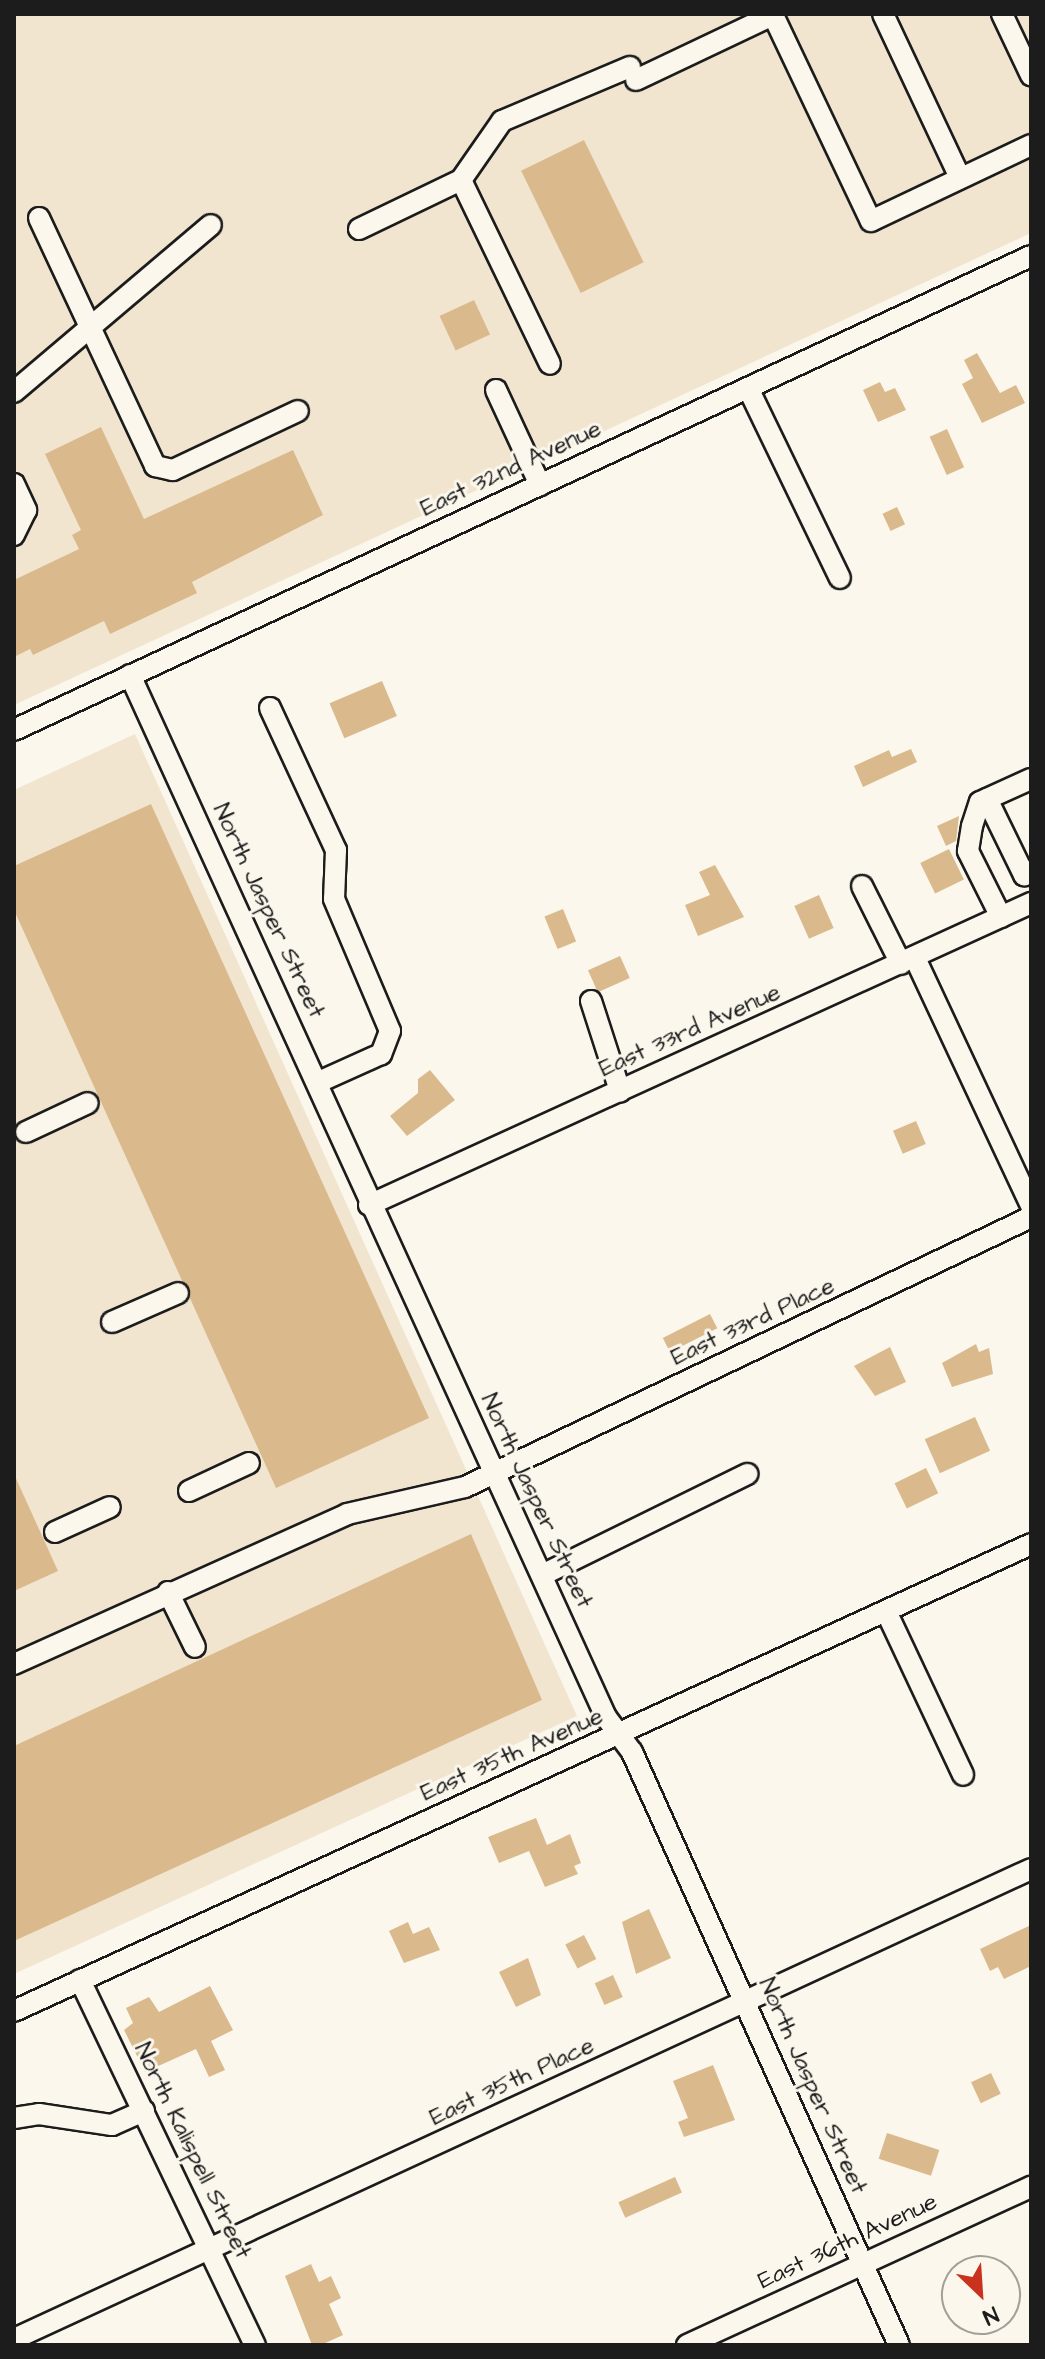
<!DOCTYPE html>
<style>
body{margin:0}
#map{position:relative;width:1045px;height:2359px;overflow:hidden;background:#fbf7ec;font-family:"Architects Daughter",sans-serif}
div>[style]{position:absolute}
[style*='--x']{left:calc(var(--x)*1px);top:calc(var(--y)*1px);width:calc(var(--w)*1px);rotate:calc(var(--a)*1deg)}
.built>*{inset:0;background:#f1e5d0}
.building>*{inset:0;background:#daba8d;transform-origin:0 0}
.roads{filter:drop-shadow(2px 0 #1c1c1c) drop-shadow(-2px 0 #1c1c1c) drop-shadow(0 2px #1c1c1c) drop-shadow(0 -2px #1c1c1c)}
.minor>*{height:20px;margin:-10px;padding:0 10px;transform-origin:10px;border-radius:10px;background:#fbf7ec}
span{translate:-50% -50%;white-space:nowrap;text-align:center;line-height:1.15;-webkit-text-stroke:6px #fbf7ec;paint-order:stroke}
.street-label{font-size:24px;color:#1c1c1c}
.frame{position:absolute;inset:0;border:16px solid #1c1c1c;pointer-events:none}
.north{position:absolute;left:941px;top:2255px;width:80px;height:80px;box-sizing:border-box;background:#fbf7ec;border:2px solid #a29f99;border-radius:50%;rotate:155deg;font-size:22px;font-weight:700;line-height:32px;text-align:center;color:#1c1c1c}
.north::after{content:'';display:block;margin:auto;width:28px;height:36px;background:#c8321e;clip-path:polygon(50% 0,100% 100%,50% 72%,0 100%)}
</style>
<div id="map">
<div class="built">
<div style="clip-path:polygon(14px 14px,1031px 14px,1031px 233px,14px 705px)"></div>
<div style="clip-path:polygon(135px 734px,577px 1716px,14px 1974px,14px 790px)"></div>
</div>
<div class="building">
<div style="left:584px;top:140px;width:136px;height:70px;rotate:64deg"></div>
<div style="left:474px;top:300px;width:38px;height:38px;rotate:65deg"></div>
<div style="clip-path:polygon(977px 353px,1000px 393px,1016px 385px,1025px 403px,982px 423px,962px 384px,973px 378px,964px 360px)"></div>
<div style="clip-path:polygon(880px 382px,885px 392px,895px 388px,906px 410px,878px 422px,863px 390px)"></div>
<div style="clip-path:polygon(101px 427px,144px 519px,293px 450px,323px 515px,192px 582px,197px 593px,110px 634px,104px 621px,33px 655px,30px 649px,14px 657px,14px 580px,79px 549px,72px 535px,81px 530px,45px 454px)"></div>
<div style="left:947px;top:429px;width:42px;height:19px;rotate:66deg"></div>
<div style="left:897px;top:507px;width:19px;height:16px;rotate:65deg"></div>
<div style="left:382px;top:681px;width:38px;height:57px;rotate:67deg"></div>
<div style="clip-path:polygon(911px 749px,917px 762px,863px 787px,854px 766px,889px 750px,892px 757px)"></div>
<div style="clip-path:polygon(151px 804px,429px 1418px,276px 1488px,14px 910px,14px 866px)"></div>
<div style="clip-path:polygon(959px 816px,956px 841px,946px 846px,937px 826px)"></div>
<div style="left:949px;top:849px;width:34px;height:32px;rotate:64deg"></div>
<div style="clip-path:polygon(715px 865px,744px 917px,698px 936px,685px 905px,710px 895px,699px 872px)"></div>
<div style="left:819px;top:895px;width:36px;height:27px;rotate:66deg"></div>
<div style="left:563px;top:909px;width:35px;height:20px;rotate:68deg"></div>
<div style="left:620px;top:956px;width:24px;height:35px;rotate:66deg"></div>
<div style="clip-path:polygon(430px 1070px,455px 1100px,407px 1136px,390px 1116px,418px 1093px,418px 1079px)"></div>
<div style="left:916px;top:1121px;width:25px;height:25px;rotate:67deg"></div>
<div style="left:710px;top:1314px;width:16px;height:53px;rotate:63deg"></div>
<div style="clip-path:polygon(976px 1344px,979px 1352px,989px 1348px,993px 1374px,952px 1387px,942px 1363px)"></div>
<div style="clip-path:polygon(890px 1347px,906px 1382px,875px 1396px,854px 1366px)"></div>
<div style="left:975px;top:1417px;width:37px;height:55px;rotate:66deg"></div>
<div style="left:926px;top:1468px;width:28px;height:35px;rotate:64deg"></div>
<div style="clip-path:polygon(14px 1474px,58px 1571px,14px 1591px)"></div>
<div style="clip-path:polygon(471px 1534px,542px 1700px,14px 1941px,14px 1746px)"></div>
<div style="clip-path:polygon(536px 1818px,547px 1845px,570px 1834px,581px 1863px,574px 1866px,578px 1874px,545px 1887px,529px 1851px,499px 1863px,488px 1837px)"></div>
<div style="clip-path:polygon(649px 1909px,671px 1958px,636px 1974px,622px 1922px)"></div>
<div style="clip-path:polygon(408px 1922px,413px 1934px,429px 1927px,440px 1950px,404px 1963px,389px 1931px)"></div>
<div style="clip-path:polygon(1031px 1925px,1031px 1966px,1004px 1979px,998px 1967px,990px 1971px,980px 1949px)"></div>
<div style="left:584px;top:1935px;width:27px;height:21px;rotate:63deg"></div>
<div style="clip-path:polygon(528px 1958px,541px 1995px,516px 2007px,499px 1972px)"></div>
<div style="left:613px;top:1975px;width:24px;height:20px;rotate:66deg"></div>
<div style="clip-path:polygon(210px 1986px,233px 2030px,211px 2041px,225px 2070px,209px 2077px,196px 2049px,145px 2072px,124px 2030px,133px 2023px,126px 2008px,149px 1997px,159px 2012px)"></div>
<div style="clip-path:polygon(713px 2065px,735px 2120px,684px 2137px,678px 2122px,688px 2118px,673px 2081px)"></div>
<div style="left:991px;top:2073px;width:23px;height:22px;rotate:65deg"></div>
<div style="left:887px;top:2133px;width:55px;height:27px;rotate:18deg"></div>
<div style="left:675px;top:2177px;width:17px;height:62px;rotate:66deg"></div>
<div style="clip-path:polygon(311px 2264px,319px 2282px,331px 2276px,341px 2298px,329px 2304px,343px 2335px,321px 2345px,312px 2345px,285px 2276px)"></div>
</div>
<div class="roads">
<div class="minor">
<div style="--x:883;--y:14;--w:181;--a:64.8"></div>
<div style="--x:1002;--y:14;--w:68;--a:64.6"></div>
<div style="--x:636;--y:80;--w:152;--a:-25.4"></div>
<div style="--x:773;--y:15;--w:228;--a:64.6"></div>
<div style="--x:871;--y:221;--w:177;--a:-25.4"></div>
<div style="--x:461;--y:180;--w:204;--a:64.2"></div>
<div style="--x:39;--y:218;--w:274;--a:64.9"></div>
<div style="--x:155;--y:466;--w:18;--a:13"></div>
<div style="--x:173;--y:470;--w:138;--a:-25.3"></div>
<div style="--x:359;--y:229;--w:113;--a:-25.7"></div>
<div style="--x:461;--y:180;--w:72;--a:-55.2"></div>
<div style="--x:502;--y:121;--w:139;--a:-22.9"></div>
<div style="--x:748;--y:388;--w:211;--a:64.2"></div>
<div style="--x:496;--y:390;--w:105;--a:65.1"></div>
<div style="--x:14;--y:392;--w:258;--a:-40.3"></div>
<div style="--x:14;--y:484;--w:29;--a:65"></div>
<div style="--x:26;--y:510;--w:28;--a:116"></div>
<div style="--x:130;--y:675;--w:1146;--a:65.45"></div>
<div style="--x:606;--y:1717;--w:44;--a:53.4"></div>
<div style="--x:632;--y:1752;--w:650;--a:65.76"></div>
<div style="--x:270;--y:708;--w:157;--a:65.1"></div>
<div style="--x:336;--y:850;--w:49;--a:92.3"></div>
<div style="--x:334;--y:899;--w:143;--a:67"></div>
<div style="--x:390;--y:1031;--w:25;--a:111"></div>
<div style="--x:381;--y:1054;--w:68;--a:155.7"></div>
<div style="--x:14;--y:730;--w:1122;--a:-24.99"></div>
<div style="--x:987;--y:799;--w:85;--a:64"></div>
<div style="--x:1024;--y:875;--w:8;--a:-30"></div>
<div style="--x:862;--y:886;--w:87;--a:63.4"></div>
<div style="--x:1001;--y:917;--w:74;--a:-116.6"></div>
<div style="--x:968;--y:851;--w:25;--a:-81"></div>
<div style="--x:972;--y:826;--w:25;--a:-72"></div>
<div style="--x:980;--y:802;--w:56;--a:-24.3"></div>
<div style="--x:915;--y:958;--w:274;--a:64.9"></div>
<div style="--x:591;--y:1001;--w:95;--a:72.1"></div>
<div style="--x:26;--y:1132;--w:68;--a:-25.1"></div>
<div style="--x:369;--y:1205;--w:728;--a:-24.52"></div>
<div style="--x:112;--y:1322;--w:72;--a:-23.7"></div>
<div style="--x:189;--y:1491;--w:66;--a:-25"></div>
<div style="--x:55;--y:1532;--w:60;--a:-24.4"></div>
<div style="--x:542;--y:1575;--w:229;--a:-26.2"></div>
<div style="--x:168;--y:1592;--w:61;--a:63.9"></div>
<div style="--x:886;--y:1611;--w:181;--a:64.8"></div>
<div style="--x:14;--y:1664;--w:365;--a:-24.2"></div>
<div style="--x:347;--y:1514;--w:121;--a:-12.9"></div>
<div style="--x:465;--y:1487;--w:627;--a:-25.5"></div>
<div style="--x:80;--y:1980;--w:405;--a:64.4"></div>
<div style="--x:14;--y:2011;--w:1119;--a:-24.66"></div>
<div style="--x:14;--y:2118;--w:25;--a:-9"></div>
<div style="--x:39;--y:2114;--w:74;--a:8.6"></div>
<div style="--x:112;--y:2125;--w:35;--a:-24"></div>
<div style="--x:14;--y:2339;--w:1120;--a:-24.8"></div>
<div style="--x:687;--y:2345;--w:379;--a:-24.7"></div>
</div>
</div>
<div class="street-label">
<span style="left:511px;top:469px;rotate:-25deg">East 32nd Avenue</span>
<span style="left:268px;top:911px;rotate:65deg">North Jasper Street</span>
<span style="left:690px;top:1031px;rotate:-24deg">East 33rd Avenue</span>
<span style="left:753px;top:1322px;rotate:-25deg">East 33rd Place</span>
<span style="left:536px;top:1501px;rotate:65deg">North Jasper Street</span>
<span style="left:512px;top:1755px;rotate:-24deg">East 35th Avenue</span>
<span style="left:512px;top:2082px;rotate:-25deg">East 35th Place</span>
<span style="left:812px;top:2086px;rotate:66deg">North Jasper Street</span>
<span style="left:192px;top:2151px;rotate:64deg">North Kalispell Street</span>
<span style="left:848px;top:2242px;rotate:-25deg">East 36th Avenue</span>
</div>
<div class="frame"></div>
<div class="north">N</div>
</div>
